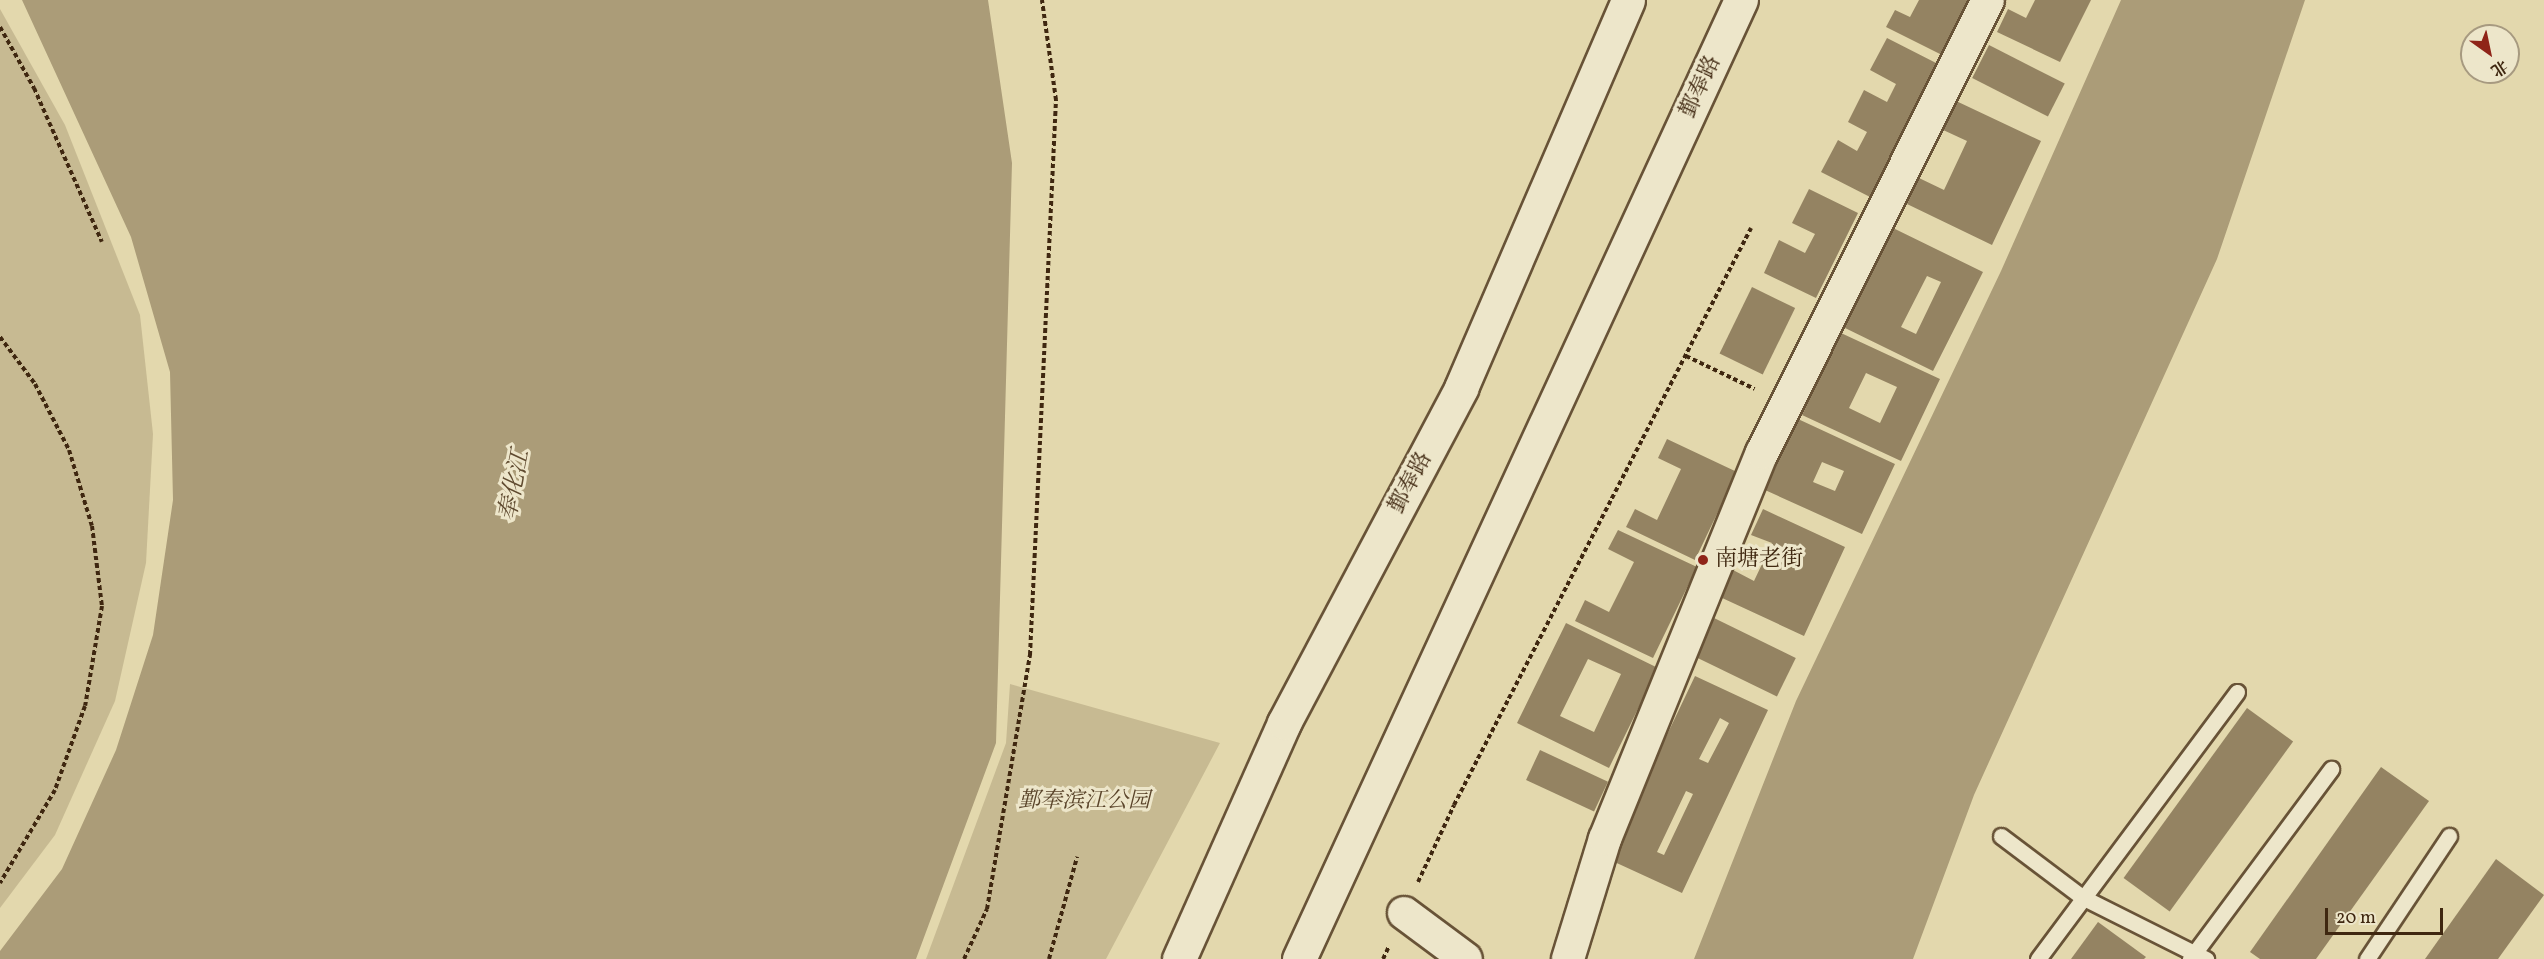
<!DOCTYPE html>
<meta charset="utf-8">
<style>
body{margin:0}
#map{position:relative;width:2544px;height:959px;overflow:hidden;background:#e3d8ad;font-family:Vollkorn,"Noto Serif SC",serif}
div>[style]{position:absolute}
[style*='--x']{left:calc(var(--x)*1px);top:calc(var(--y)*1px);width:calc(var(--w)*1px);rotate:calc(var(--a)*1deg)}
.green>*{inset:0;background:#c7ba92}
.water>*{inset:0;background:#ab9c78}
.building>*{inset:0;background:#948362;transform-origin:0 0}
.path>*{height:4px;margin-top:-2px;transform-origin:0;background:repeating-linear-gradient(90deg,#3f2710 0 4.5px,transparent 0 7.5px)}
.roads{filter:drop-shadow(2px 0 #685337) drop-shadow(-2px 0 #685337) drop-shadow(0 2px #685337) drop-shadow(0 -2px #685337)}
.lane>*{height:15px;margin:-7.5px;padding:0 7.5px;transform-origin:7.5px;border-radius:7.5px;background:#ede6ca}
.street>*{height:32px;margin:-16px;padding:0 16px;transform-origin:16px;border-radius:16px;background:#ede6ca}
.secondary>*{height:33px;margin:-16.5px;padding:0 16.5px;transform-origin:16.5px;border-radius:16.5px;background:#ede6ca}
.dots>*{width:16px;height:16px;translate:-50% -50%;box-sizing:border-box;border:3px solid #ede6ca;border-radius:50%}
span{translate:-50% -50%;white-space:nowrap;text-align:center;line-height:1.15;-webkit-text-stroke:6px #ede6ca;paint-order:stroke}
.street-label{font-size:22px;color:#3f2710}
.poi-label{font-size:22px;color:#3f2710}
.left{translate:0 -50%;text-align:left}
.park-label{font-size:22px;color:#5a442a;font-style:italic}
.water-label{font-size:24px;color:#5f4a2f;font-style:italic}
.north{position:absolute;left:2460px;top:24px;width:60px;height:60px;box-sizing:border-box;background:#ede6ca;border:2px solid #a79a80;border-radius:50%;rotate:147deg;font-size:16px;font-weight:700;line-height:24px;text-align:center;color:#3f2710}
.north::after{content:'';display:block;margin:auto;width:21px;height:27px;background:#8f2418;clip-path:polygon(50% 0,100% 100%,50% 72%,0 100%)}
.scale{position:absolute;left:2325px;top:908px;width:118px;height:27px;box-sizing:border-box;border:3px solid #3f2710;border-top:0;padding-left:8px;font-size:18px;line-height:21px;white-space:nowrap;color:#3f2710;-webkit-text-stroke:4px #ede6ca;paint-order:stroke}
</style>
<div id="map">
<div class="green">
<div style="clip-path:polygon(0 9px,65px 125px,140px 315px,153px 434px,146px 563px,115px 701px,55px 835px,0 908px)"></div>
<div style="clip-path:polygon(1010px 684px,1220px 743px,1106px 959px,926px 959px,1006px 743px)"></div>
</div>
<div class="water">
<div style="clip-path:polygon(22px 0,988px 0,1012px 163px,996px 743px,916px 959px,0 959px,0 951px,62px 869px,116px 750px,153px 635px,173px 500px,170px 372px,131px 237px)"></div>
<div style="clip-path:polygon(2121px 0,2305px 0,2217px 259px,1974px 795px,1913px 959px,1694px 959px,1796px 701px,2001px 271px)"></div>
</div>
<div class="building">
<div style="clip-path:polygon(1919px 0,1973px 0,1944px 56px,1886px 27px,1895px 10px,1910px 17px)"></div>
<div style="clip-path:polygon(2035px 0,2091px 0,2060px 62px,1997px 32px,2008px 9px,2026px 18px)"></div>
<div style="clip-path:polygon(1887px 38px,1940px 65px,1872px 198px,1821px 172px,1838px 140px,1857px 151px,1867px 132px,1848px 122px,1864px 90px,1887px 102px,1896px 84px,1870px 70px)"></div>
<div style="left:1989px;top:45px;width:85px;height:37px;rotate:27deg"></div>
<div style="clip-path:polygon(1954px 100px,2041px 141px,1992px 245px,1907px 204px,1919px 178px,1944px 190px,1967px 141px,1941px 129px)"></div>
<div style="clip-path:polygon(1809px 189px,1858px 213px,1816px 298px,1764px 273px,1779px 240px,1805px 253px,1815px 234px,1792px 223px)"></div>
<div style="clip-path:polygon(evenodd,1893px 228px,1983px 272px,1933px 371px,1843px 327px,1893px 228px,1927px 276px,1941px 282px,1916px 334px,1901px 327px,1927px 276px)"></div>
<div style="left:1752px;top:287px;width:48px;height:74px;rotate:26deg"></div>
<div style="clip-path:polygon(evenodd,1841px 333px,1940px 379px,1901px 461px,1802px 415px,1841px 333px,1866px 373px,1897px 387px,1880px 423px,1849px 408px,1866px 373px)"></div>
<div style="clip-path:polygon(evenodd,1798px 419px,1895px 464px,1862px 534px,1765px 490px,1798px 419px,1822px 462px,1844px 471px,1835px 491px,1813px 482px,1822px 462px)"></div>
<div style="clip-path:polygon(1667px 439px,1737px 472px,1695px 560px,1626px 527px,1635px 509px,1657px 520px,1681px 469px,1658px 458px)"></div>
<div style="clip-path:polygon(1763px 509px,1845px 547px,1804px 636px,1720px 597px,1733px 570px,1754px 581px,1772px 543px,1751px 535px)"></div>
<div style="clip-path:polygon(1618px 530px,1697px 567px,1653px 658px,1575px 621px,1585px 600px,1609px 612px,1634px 562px,1608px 549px)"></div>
<div style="left:1714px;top:618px;width:91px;height:43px;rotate:26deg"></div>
<div style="clip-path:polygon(evenodd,1566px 623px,1658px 668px,1609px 768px,1517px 723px,1566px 623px,1588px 659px,1621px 674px,1594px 732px,1560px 716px,1588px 659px)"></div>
<div style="clip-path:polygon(evenodd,1695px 676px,1768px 710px,1682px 893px,1608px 859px,1695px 676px,1720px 718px,1729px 723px,1708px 763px,1699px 759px,1720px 718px,1695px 676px,1686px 791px,1693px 794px,1664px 855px,1657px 852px,1686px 791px)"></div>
<div style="left:2247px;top:708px;width:57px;height:210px;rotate:36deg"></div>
<div style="left:1540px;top:750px;width:75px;height:33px;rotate:25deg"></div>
<div style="clip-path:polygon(2381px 767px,2429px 801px,2316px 959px,2260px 959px,2250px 952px)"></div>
<div style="clip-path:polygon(2496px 859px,2544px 895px,2498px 959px,2425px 959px)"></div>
<div style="clip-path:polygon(2098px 922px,2146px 957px,2144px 959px,2071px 959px)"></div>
</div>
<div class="path">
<div style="--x:0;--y:27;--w:70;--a:60.9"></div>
<div style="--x:34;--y:88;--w:168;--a:66.2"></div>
<div style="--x:0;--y:337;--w:59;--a:53.3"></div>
<div style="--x:35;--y:384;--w:74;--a:62.7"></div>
<div style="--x:69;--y:450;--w:79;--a:73.2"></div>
<div style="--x:92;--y:526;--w:81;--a:82.9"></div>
<div style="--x:102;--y:606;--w:101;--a:99.6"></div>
<div style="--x:85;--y:706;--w:89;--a:109.7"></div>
<div style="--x:55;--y:790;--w:108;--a:120.6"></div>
<div style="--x:1686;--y:356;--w:76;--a:25.6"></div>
<div style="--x:1418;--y:882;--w:85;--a:-64.9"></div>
<div style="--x:1454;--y:805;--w:649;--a:-62.76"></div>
<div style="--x:964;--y:959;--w:55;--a:-65.3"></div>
<div style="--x:987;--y:909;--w:258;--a:-80.4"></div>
<div style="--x:1030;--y:655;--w:556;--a:-87.32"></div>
<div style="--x:1056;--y:100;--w:101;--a:-98"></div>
<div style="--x:1049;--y:959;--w:106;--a:-74.6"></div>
<div style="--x:1383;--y:959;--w:14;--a:-65"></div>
</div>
<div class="roads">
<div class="lane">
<div style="--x:2001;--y:836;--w:101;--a:37"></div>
<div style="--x:2082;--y:897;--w:139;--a:26.6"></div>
<div style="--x:2038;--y:959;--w:333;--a:-53.3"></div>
<div style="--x:2190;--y:959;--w:237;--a:-53.4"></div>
<div style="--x:2367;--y:959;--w:148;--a:-56.3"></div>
</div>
<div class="street">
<div style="--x:1404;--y:913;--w:77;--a:36.6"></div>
<div style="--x:1568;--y:959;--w:126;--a:-72.9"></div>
<div style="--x:1605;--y:839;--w:417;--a:-67.9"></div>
<div style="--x:1762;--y:453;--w:506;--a:-63.49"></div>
</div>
<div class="secondary">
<div style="--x:1179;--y:959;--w:258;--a:-66"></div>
<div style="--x:1284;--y:723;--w:379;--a:-62.1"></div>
<div style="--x:1461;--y:388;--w:422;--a:-66.7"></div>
<div style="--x:1299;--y:959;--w:1056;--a:-65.26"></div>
</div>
</div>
<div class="dots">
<div style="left:1703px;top:560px;background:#8f2418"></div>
</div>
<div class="street-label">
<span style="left:1701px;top:87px;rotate:-65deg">鄞奉路</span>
<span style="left:1411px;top:483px;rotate:-62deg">鄞奉路</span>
</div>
<div class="poi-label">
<span class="left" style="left:1715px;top:560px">南塘老街</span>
</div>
<div class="park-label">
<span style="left:1084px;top:802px">鄞奉滨江公园</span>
</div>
<div class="water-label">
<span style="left:516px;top:486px;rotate:-79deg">奉化江</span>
</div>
<div class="north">北</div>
<div class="scale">20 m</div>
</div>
